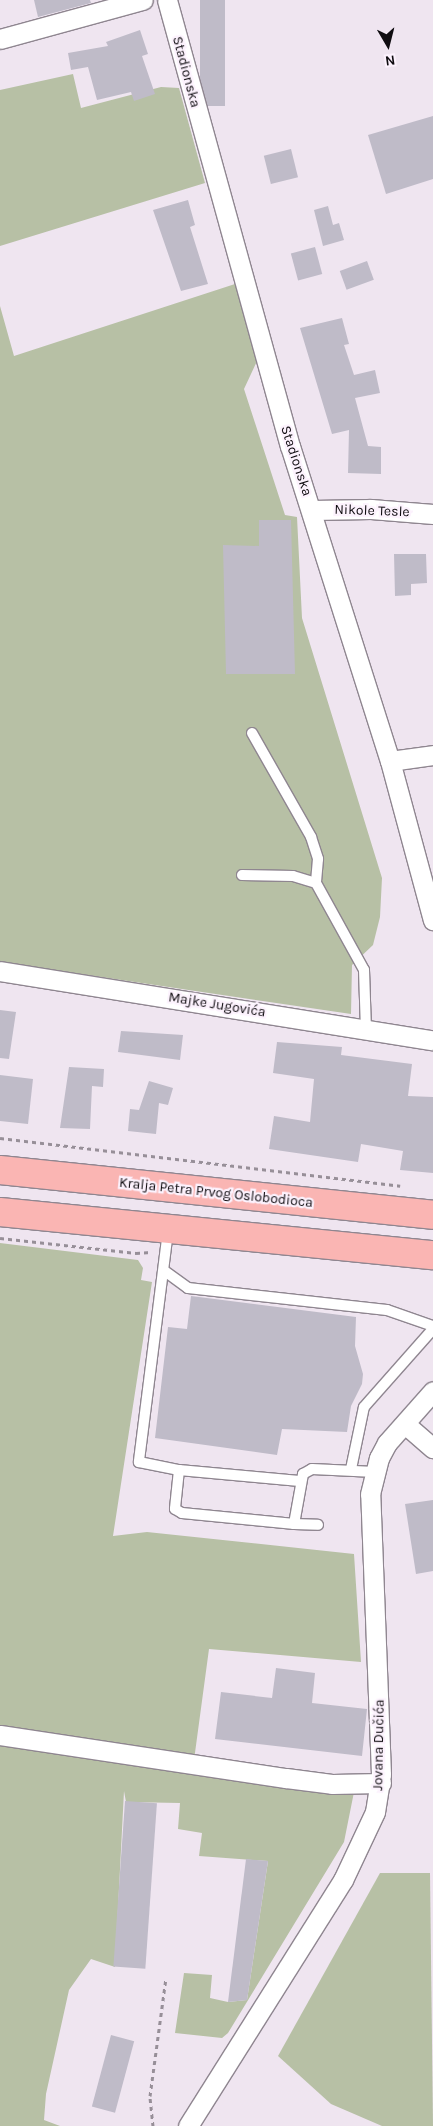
<!DOCTYPE html>
<meta charset="utf-8">
<style>
body{margin:0}
#map{position:relative;width:433px;height:2126px;overflow:hidden;background:#efe5f0;font-family:Karla,sans-serif}
div>[style]{position:absolute}
[style*='--x']{left:calc(var(--x)*1px);top:calc(var(--y)*1px);width:calc(var(--w)*1px);rotate:calc(var(--a)*1deg)}
.green>*{inset:0;background:#b7c0a5}
.building>*{inset:0;background:#bfbbc8;transform-origin:0 0}
.path>*{height:3px;margin-top:-1.5px;transform-origin:0;background:repeating-linear-gradient(90deg,#978f98 0 4px,transparent 0 8px)}
.roads{filter:drop-shadow(1px 0 #8f8690) drop-shadow(-1px 0 #8f8690) drop-shadow(0 1px #8f8690) drop-shadow(0 -1px #8f8690)}
.service>*{height:10px;margin:-5px;padding:0 5px;transform-origin:5px;border-radius:5px;background:#fff}
.minor>*{height:19px;margin:-9.5px;padding:0 9.5px;transform-origin:9.5px;border-radius:9.5px;background:#fff}
.primary>*{height:28px;margin:-14px;padding:0 14px;transform-origin:14px;border-radius:14px;background:#fab5b3}
span{translate:-50% -50%;white-space:nowrap;text-align:center;line-height:1.15;-webkit-text-stroke:4.5px #fcf2fd;paint-order:stroke}
.street-label{font-size:14px;color:#0f0c10}
.north{position:absolute;left:363px;top:20px;width:50px;height:50px;-webkit-text-stroke:4px #fcf2fd;paint-order:stroke;rotate:172deg;font-size:14px;font-weight:700;line-height:20px;text-align:center;color:#0f0c10}
.north::after{content:'';display:block;margin:auto;width:18px;height:22px;background:#0f0c10;clip-path:polygon(50% 0,100% 100%,50% 72%,0 100%)}
</style>
<div id="map">
<div class="green">
<div style="clip-path:polygon(73px 74px,81px 108px,161px 87px,179px 88px,205px 183px,0 246px,0 90px)"></div>
<div style="clip-path:polygon(235px 284px,258px 359px,244px 389px,285px 515px,297px 517px,302px 618px,382px 878px,380px 917px,373px 945px,352px 965px,351px 1014px,0 962px,0 306px,14px 356px)"></div>
<div style="clip-path:polygon(0 1243px,138px 1260px,143px 1268px,141px 1280px,152px 1282px,113px 1536px,147px 1532px,354px 1554px,361px 1662px,209px 1649px,192px 1775px,354px 1792px,344px 1842px,228px 2033px,222px 2038px,175px 2033px,184px 1973px,212px 1975px,210px 1998px,228px 2002px,247px 2000px,268px 1861px,199px 1856px,202px 1833px,178px 1829px,180px 1803px,126px 1802px,124px 1791px,115px 1967px,91px 1959px,69px 1990px,46px 2094px,44px 2120px,60px 2126px,0 2126px)"></div>
<div style="clip-path:polygon(380px 1873px,430px 1873px,433px 2126px,382px 2126px,331px 2104px,278px 2056px)"></div>
</div>
<div class="building">
<div style="clip-path:polygon(34px 0,90px 0,91px 3px,38px 17px)"></div>
<div style="left:200px;top:0;width:25px;height:106px"></div>
<div style="clip-path:polygon(140px 30px,148px 54px,142px 56px,155px 94px,134px 101px,131px 92px,97px 100px,88px 67px,71px 70px,68px 53px,108px 46px,106px 42px)"></div>
<div style="clip-path:polygon(433px 116px,433px 179px,386px 194px,368px 135px)"></div>
<div style="left:291px;top:149px;width:29px;height:28px;rotate:76deg"></div>
<div style="clip-path:polygon(188px 200px,195px 225px,190px 227px,208px 284px,181px 291px,153px 210px)"></div>
<div style="clip-path:polygon(328px 206px,333px 225px,339px 223px,344px 240px,323px 246px,314px 210px)"></div>
<div style="left:315px;top:247px;width:28px;height:25px;rotate:75deg"></div>
<div style="left:367px;top:261px;width:20px;height:29px;rotate:70deg"></div>
<div style="clip-path:polygon(342px 318px,349px 344px,344px 345px,354px 375px,375px 370px,380px 393px,355px 398px,368px 446px,381px 447px,381px 474px,348px 473px,349px 430px,332px 434px,300px 328px)"></div>
<div style="clip-path:polygon(259px 520px,291px 520px,295px 674px,226px 674px,223px 545px,259px 546px)"></div>
<div style="clip-path:polygon(394px 554px,426px 554px,427px 583px,411px 584px,411px 595px,395px 596px)"></div>
<div style="clip-path:polygon(0 1010px,16px 1012px,9px 1059px,0 1058px)"></div>
<div style="clip-path:polygon(121px 1031px,183px 1035px,180px 1060px,118px 1052px)"></div>
<div style="clip-path:polygon(277px 1042px,342px 1047px,341px 1055px,412px 1064px,408px 1096px,433px 1097px,433px 1173px,400px 1170px,403px 1151px,361px 1144px,358px 1162px,269px 1149px,274px 1116px,310px 1122px,314px 1079px,273px 1073px)"></div>
<div style="clip-path:polygon(69px 1067px,104px 1069px,103px 1087px,92px 1086px,90px 1129px,60px 1128px)"></div>
<div style="clip-path:polygon(0 1075px,33px 1079px,28px 1124px,0 1121px)"></div>
<div style="clip-path:polygon(149px 1081px,173px 1088px,168px 1105px,159px 1103px,156px 1134px,128px 1131px,130px 1109px,139px 1110px)"></div>
<div style="clip-path:polygon(191px 1296px,356px 1317px,355px 1346px,363px 1374px,362px 1384px,351px 1406px,347px 1432px,282px 1429px,277px 1455px,155px 1438px,168px 1327px,187px 1329px)"></div>
<div style="clip-path:polygon(433px 1500px,433px 1571px,416px 1574px,405px 1504px)"></div>
<div style="clip-path:polygon(276px 1668px,315px 1673px,312px 1703px,367px 1709px,362px 1756px,215px 1739px,221px 1692px,272px 1698px)"></div>
<div style="left:125px;top:1801px;width:32px;height:166px;rotate:4deg"></div>
<div style="clip-path:polygon(246px 1859px,268px 1861px,247px 2000px,228px 2002px)"></div>
<div style="left:111px;top:2035px;width:24px;height:74px;rotate:15deg"></div>
</div>
<div class="path">
<div style="--x:0;--y:1138;--w:403;--a:6.8"></div>
<div style="--x:0;--y:1238;--w:137;--a:6.3"></div>
<div style="--x:136;--y:1253;--w:15;--a:-4"></div>
<div style="--x:153;--y:2126;--w:30;--a:-96"></div>
<div style="--x:150;--y:2096;--w:119;--a:-82.3"></div>
</div>
<div class="roads">
<div class="service">
<div style="--x:252;--y:733;--w:120;--a:60.4"></div>
<div style="--x:311;--y:837;--w:23;--a:72"></div>
<div style="--x:318;--y:859;--w:24;--a:95"></div>
<div style="--x:242;--y:875;--w:51;--a:1.1"></div>
<div style="--x:293;--y:876;--w:24;--a:17"></div>
<div style="--x:316;--y:883;--w:99;--a:61.1"></div>
<div style="--x:364;--y:970;--w:60;--a:88.1"></div>
<div style="--x:168;--y:1231;--w:233;--a:97.2"></div>
<div style="--x:139;--y:1462;--w:41;--a:11.3"></div>
<div style="--x:179;--y:1470;--w:121;--a:5.2"></div>
<div style="--x:166;--y:1272;--w:27;--a:36"></div>
<div style="--x:188;--y:1288;--w:200;--a:6.3"></div>
<div style="--x:387;--y:1310;--w:49;--a:19.2"></div>
<div style="--x:351;--y:1469;--w:63;--a:-78.2"></div>
<div style="--x:364;--y:1407;--w:104;--a:-48.5"></div>
<div style="--x:179;--y:1470;--w:39;--a:96"></div>
<div style="--x:175;--y:1509;--w:8;--a:30"></div>
<div style="--x:182;--y:1513;--w:113;--a:5.6"></div>
<div style="--x:294;--y:1524;--w:51;--a:-79.8"></div>
<div style="--x:303;--y:1474;--w:10;--a:-29"></div>
<div style="--x:312;--y:1469;--w:63;--a:2.7"></div>
<div style="--x:294;--y:1524;--w:24;--a:2"></div>
</div>
<div class="minor">
<div style="--x:167;--y:0;--w:463;--a:74.6"></div>
<div style="--x:290;--y:446;--w:330;--a:72.4"></div>
<div style="--x:390;--y:761;--w:165;--a:74.9"></div>
<div style="--x:0;--y:39;--w:148;--a:-15.3"></div>
<div style="--x:312;--y:510;--w:59;--a:-1"></div>
<div style="--x:371;--y:509;--w:62;--a:4.6"></div>
<div style="--x:390;--y:761;--w:43;--a:-7.9"></div>
<div style="--x:0;--y:971;--w:438;--a:9.1"></div>
<div style="--x:405;--y:1424;--w:37;--a:41"></div>
<div style="--x:0;--y:1735;--w:289;--a:8.6"></div>
<div style="--x:286;--y:1778;--w:46;--a:7.4"></div>
<div style="--x:332;--y:1784;--w:49;--a:-1.2"></div>
<div style="--x:188;--y:2126;--w:291;--a:-57.8"></div>
<div style="--x:343;--y:1880;--w:75;--a:-64.8"></div>
<div style="--x:375;--y:1812;--w:38;--a:-81"></div>
<div style="--x:381;--y:1774;--w:280;--a:-92.2"></div>
<div style="--x:370;--y:1494;--w:37;--a:-76"></div>
<div style="--x:379;--y:1458;--w:17;--a:-62"></div>
<div style="--x:387;--y:1443;--w:69;--a:-48.5"></div>
</div>
<div class="primary">
<div style="--x:0;--y:1170;--w:435;--a:5.9"></div>
<div style="--x:0;--y:1212;--w:435;--a:5.7"></div>
</div>
</div>
<div class="street-label">
<span style="left:186px;top:72px;rotate:75deg">Stadionska</span>
<span style="left:296px;top:461px;rotate:72deg">Stadionska</span>
<span style="left:372px;top:511px;rotate:2deg">Nikole Tesle</span>
<span style="left:217px;top:1005px;rotate:9deg">Majke Jugovića</span>
<span style="left:216px;top:1193px;rotate:6deg">Kralja Petra Prvog Oslobodioca</span>
<span style="left:379px;top:1745px;rotate:-89deg">Jovana Dučića</span>
</div>
<div class="north">N</div>
</div>
